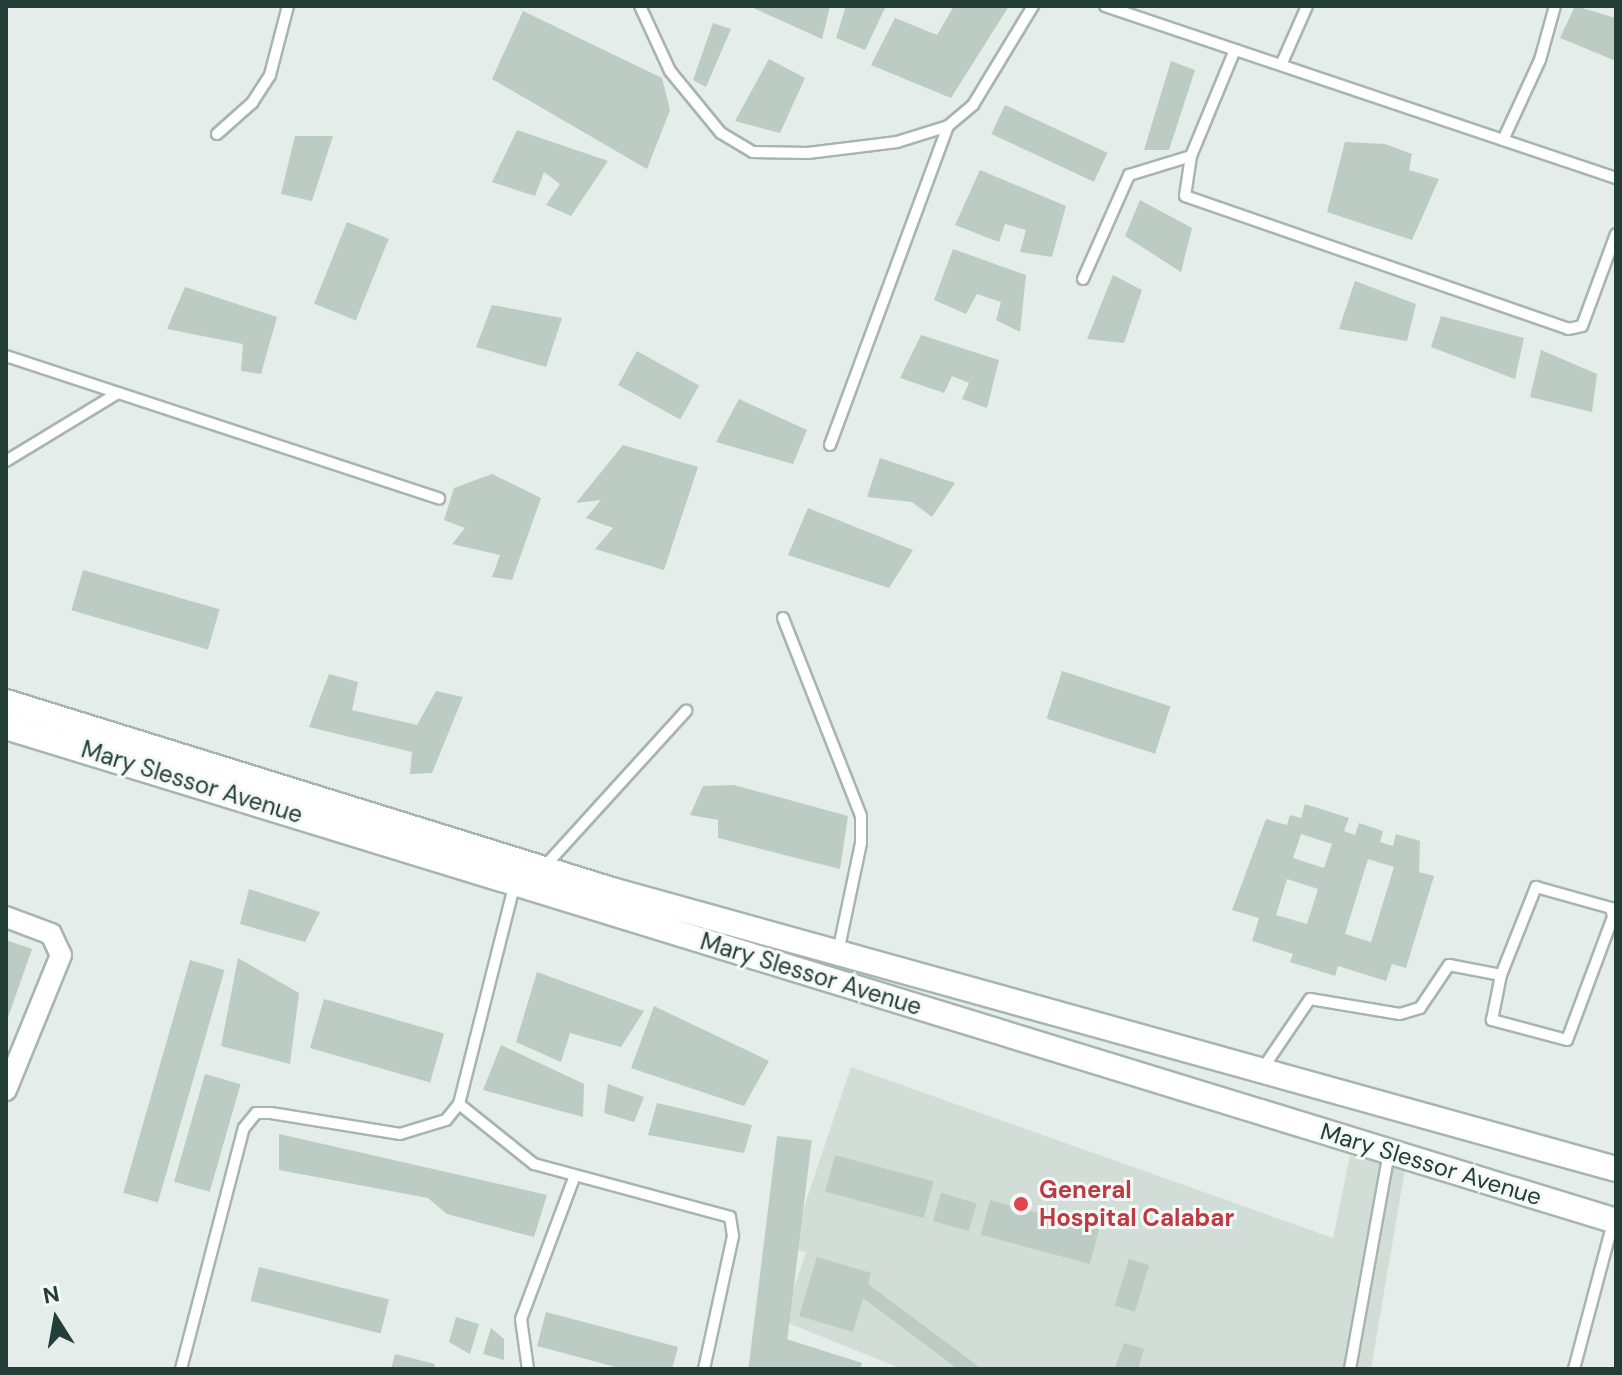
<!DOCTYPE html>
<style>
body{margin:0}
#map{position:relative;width:1622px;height:1375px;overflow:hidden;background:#e4ede9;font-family:"DM Sans",sans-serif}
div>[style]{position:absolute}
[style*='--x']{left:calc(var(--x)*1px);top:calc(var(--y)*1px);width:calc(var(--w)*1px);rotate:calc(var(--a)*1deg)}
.built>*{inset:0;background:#d2ddd8}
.building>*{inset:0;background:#bccbc4;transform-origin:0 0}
.roads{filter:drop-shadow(2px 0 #a6b5b0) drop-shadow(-2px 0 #a6b5b0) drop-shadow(0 2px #a6b5b0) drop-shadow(0 -2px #a6b5b0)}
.service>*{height:10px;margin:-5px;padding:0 5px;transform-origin:5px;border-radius:5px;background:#fff}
.minor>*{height:20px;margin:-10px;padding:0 10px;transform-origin:10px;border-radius:10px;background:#fff}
.secondary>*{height:24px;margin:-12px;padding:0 12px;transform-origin:12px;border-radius:12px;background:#fff}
.dots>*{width:22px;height:22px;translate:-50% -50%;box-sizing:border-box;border:4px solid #f4f9f7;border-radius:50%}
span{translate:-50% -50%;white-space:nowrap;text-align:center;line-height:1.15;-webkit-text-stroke:6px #f4f9f7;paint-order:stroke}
.street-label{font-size:24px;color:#233e36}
.health-label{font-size:24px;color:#be3a42;font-weight:700}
.left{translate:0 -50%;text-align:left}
.frame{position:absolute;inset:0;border:8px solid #233e36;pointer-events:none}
.north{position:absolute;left:16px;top:1279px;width:80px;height:80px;-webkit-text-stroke:6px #f4f9f7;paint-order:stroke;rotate:349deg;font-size:22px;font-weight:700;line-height:32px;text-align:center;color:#233e36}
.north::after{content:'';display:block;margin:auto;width:28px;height:36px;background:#233e36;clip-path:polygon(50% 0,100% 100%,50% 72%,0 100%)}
</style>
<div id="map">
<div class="built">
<div style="clip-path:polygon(851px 1067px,1333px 1238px,1350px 1156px,1405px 1169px,1371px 1369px,902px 1369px,783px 1321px,806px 1252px,790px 1249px)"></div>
</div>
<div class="building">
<div style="clip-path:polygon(749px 6px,830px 6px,822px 39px)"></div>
<div style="clip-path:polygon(846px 6px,886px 6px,865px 50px,836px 38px)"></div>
<div style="clip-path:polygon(954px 6px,1009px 6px,951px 98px,871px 65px,895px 18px,937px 35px)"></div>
<div style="clip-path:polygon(1575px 6px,1616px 18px,1616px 61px,1560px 38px)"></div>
<div style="clip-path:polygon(523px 11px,662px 78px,670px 110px,647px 169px,492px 79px)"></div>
<div style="clip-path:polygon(713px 23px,731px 29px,706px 87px,693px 80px)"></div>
<div style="clip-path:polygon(769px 59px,805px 78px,780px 133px,735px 121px)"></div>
<div style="clip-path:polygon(1171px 61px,1195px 70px,1169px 150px,1144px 150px)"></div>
<div style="left:1005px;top:105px;width:113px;height:32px;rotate:25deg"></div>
<div style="clip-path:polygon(517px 130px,608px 161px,571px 216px,546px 205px,560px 184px,544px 172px,535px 196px,492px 182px)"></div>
<div style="clip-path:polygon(295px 136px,333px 136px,312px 201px,281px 194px)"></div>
<div style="clip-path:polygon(1345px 142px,1385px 144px,1412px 154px,1409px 170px,1439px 179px,1412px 240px,1327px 212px)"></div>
<div style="clip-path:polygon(980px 170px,1066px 206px,1052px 257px,1020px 252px,1026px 230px,1005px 224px,999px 242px,955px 225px)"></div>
<div style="clip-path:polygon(1140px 200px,1192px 228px,1181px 272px,1125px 236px)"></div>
<div style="left:347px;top:222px;width:45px;height:88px;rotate:22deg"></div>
<div style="clip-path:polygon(953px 249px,1026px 275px,1020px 332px,996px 320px,1001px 302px,977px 294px,966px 314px,934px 300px)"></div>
<div style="clip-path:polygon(1113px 275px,1142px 290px,1124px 343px,1087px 339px)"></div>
<div style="clip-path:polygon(1355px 281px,1416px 304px,1407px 341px,1339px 329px)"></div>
<div style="clip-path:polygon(185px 287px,277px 317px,261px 374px,241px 371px,243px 344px,167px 329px)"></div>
<div style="clip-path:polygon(492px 305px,562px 318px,546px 367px,476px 347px)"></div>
<div style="clip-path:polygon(1441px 316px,1524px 338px,1515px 379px,1431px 347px)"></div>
<div style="clip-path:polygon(921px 335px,999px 360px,987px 408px,962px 399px,969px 383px,952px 376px,944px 393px,900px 378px)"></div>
<div style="clip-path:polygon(1541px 350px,1597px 374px,1592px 412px,1530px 397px)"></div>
<div style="left:637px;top:351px;width:71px;height:39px;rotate:29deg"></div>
<div style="clip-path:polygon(739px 399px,807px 430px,793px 464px,716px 442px)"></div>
<div style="clip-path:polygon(623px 445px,698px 467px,664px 570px,595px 549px,613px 528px,586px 518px,601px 500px,576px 503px)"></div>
<div style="clip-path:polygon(880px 458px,955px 483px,932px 517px,912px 502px,867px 497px)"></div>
<div style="clip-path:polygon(492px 474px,541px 498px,512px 580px,492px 577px,500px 555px,452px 544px,465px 528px,444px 520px,454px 488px)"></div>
<div style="clip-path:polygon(808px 508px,913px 550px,889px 588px,788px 555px)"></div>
<div style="left:83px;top:570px;width:142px;height:42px;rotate:16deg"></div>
<div style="left:1062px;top:671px;width:114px;height:50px;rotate:18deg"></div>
<div style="clip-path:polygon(329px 674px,358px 682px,352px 710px,417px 725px,436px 691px,463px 697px,432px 773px,410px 774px,412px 752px,309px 727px)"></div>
<div style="clip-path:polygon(734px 785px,848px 816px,840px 869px,718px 838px,718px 820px,690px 815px,703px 786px)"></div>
<div style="clip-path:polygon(evenodd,1305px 804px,1349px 818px,1344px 831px,1355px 835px,1359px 823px,1383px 831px,1380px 842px,1393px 846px,1396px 834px,1420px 841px,1419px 872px,1434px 876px,1406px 968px,1392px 964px,1386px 981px,1338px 966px,1335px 976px,1290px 962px,1293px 954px,1252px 941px,1259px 918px,1232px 910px,1266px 819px,1287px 825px,1290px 815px,1301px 818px,1305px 804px,1301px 834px,1332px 844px,1324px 868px,1293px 858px,1301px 834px,1305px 804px,1368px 859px,1394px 867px,1371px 942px,1345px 934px,1368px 859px,1305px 804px,1287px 879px,1318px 889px,1307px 924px,1276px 915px,1287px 879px)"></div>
<div style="clip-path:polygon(249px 889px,320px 912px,305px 942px,240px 924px)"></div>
<div style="clip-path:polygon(6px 940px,32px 949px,6px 1023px)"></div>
<div style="clip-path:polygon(238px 958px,299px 993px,290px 1064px,221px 1046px)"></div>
<div style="left:190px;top:960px;width:36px;height:242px;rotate:16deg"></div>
<div style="clip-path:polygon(537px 972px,644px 1011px,621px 1047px,570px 1033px,561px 1062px,516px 1042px)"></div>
<div style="left:324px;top:999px;width:125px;height:51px;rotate:16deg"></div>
<div style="clip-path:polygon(654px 1006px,769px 1061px,744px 1106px,631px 1068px)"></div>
<div style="clip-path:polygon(501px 1045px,584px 1084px,583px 1117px,483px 1090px)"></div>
<div style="left:205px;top:1074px;width:37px;height:112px;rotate:16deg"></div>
<div style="clip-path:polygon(608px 1084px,644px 1097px,634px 1122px,604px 1113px)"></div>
<div style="clip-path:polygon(657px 1103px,752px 1125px,744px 1153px,648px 1135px)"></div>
<div style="clip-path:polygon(279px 1134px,547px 1195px,534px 1237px,447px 1214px,428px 1198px,279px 1170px)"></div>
<div style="left:777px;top:1136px;width:35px;height:240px;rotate:7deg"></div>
<div style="left:835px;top:1155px;width:102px;height:38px;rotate:15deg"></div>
<div style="left:941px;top:1193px;width:37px;height:29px;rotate:16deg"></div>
<div style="left:990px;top:1200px;width:113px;height:36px;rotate:15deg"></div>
<div style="clip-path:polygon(817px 1257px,871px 1273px,868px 1284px,982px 1369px,958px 1369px,863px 1298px,853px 1332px,799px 1316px)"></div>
<div style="left:1129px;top:1259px;width:21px;height:49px;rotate:17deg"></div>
<div style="left:259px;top:1267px;width:134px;height:35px;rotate:14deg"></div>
<div style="clip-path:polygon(546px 1312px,678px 1347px,672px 1369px,623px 1369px,537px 1346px)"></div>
<div style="clip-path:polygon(456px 1317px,479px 1324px,470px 1354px,449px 1342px)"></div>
<div style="clip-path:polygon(491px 1328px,504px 1339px,504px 1360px,483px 1354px)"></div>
<div style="clip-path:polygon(783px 1338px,862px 1363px,860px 1369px,773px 1369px)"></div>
<div style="clip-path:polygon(1124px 1343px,1144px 1349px,1138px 1369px,1115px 1368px)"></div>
<div style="clip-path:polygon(395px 1354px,435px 1364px,434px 1369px,391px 1369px)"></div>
</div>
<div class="roads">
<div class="service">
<div style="--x:640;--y:6;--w:72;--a:65.2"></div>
<div style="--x:670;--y:71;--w:80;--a:50.6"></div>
<div style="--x:721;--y:133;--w:37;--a:31"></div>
<div style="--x:753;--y:152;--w:55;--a:1"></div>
<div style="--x:808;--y:153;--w:90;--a:-7"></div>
<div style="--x:897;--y:142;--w:53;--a:-17.4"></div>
<div style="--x:948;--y:126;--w:33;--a:-40"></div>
<div style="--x:973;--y:105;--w:116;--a:-58.8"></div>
<div style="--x:1105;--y:6;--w:539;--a:18.6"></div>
<div style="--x:1281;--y:65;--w:64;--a:-66.2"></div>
<div style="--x:217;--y:134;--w:47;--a:-41.5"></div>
<div style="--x:252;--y:103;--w:33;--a:-57"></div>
<div style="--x:270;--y:75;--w:71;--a:-75.4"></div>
<div style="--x:1503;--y:140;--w:88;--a:-65.2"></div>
<div style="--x:1540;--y:60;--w:56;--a:-74.5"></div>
<div style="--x:1191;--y:156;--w:40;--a:98.5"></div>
<div style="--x:1185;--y:196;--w:405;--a:19.1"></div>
<div style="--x:1568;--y:329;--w:14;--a:-12"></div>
<div style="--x:1582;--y:326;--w:98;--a:-69.7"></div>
<div style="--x:1083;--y:279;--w:114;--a:-66.1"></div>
<div style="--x:1129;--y:175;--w:65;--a:-17"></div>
<div style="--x:1191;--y:156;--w:115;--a:-67.5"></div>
<div style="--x:6;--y:356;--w:456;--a:18.2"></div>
<div style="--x:830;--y:445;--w:340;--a:-69.7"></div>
<div style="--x:6;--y:461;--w:131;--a:-31.3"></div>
<div style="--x:783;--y:618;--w:213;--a:68.5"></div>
<div style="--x:861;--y:816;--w:27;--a:90"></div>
<div style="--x:861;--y:843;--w:111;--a:101.9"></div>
<div style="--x:545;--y:866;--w:210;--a:-47.7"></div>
<div style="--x:1261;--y:1071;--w:87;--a:-55.8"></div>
<div style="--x:1310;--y:999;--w:91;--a:9.5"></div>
<div style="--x:1400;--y:1014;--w:21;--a:-17"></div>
<div style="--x:1420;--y:1008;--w:52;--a:-56"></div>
<div style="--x:1449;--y:965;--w:53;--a:10.9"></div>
<div style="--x:1501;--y:975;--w:95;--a:-68.3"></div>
<div style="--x:1536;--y:887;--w:78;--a:15.6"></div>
<div style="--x:1611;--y:908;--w:9;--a:77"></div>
<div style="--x:1613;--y:917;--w:131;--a:110.5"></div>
<div style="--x:1567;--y:1040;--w:78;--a:-165.1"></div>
<div style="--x:1492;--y:1020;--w:46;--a:-78.7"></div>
<div style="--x:459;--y:1104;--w:96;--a:38.7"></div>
<div style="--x:534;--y:1164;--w:203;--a:15.1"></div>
<div style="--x:730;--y:1217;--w:19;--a:81"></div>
<div style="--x:733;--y:1236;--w:136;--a:102.3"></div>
<div style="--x:181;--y:1369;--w:249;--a:-75.4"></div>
<div style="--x:244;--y:1128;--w:19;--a:-51"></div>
<div style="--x:256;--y:1113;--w:15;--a:0"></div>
<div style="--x:271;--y:1113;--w:131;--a:9.2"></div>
<div style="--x:400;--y:1134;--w:48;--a:-16.9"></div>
<div style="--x:446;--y:1120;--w:21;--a:-51"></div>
<div style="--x:459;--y:1104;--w:228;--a:-75.8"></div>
<div style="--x:528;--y:1369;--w:50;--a:-98"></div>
<div style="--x:521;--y:1319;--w:151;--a:-69.4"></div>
<div style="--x:1350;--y:1369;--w:219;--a:-79.8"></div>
<div style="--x:1574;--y:1369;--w:152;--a:-75.1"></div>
</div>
<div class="minor">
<div style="--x:6;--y:917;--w:48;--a:20.7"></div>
<div style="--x:51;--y:934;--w:23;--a:65"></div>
<div style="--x:61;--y:955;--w:146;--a:112.2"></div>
</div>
<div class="secondary">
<div style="--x:6;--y:702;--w:634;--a:17.24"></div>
<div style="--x:612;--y:890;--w:1042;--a:15.53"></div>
<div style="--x:6;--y:727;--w:1684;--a:17.06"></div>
</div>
</div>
<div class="dots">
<div style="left:1021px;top:1204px;background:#e0444e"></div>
</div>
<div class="street-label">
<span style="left:192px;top:782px;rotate:17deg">Mary Slessor Avenue</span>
<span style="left:811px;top:974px;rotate:17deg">Mary Slessor Avenue</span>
<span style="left:1431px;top:1164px;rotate:17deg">Mary Slessor Avenue</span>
</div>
<div class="health-label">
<span class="left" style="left:1039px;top:1204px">General<br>Hospital Calabar</span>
</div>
<div class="frame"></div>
<div class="north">N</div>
</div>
